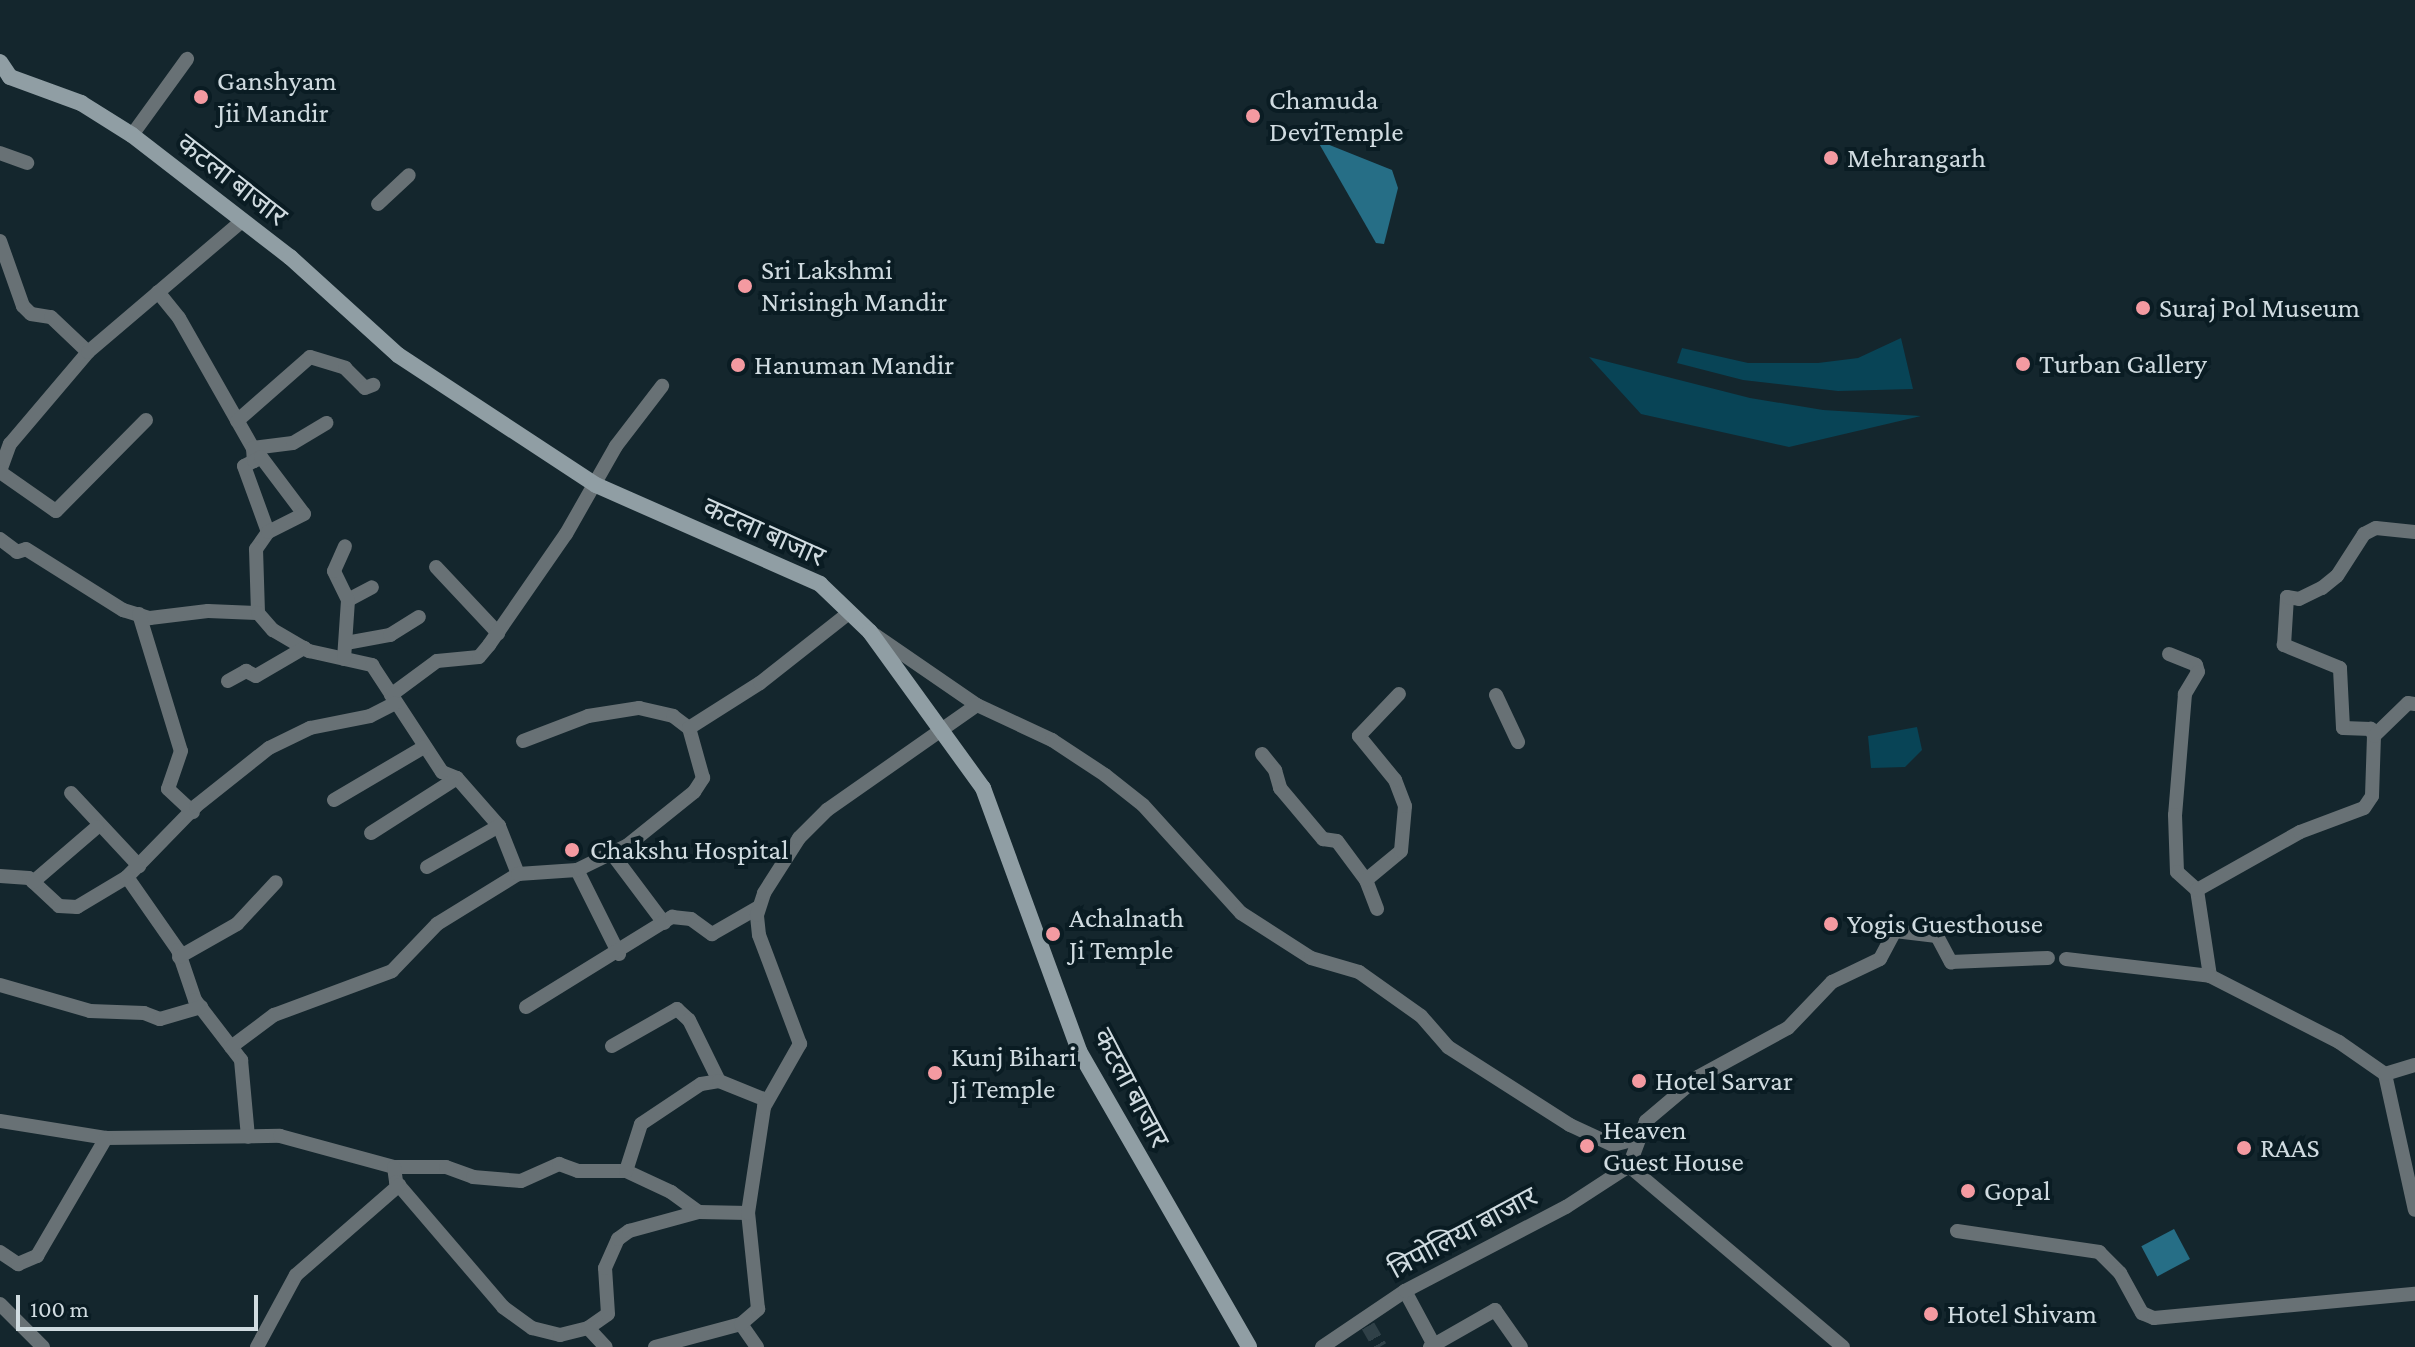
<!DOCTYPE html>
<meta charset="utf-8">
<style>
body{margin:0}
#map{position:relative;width:2415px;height:1347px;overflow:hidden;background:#14262d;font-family:"Crimson Pro","Noto Sans Devanagari",serif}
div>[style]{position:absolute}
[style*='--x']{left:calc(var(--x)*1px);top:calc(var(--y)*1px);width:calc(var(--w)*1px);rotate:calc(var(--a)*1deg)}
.green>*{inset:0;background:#084456}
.water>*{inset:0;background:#266e86;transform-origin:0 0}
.street-tunnel>*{height:14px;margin-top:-7px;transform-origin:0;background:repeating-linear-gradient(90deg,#304148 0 14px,transparent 0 21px)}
.street>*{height:14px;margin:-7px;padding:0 7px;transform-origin:7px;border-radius:7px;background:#687175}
.secondary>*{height:16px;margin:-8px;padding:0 8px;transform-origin:8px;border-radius:8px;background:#909ea4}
.dots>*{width:22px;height:22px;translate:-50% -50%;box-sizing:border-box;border:4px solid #0a1c23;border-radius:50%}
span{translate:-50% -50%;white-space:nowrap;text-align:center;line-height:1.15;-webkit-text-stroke:8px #0a1c23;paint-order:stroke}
.poi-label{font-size:28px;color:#d0dbe0}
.left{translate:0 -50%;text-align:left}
.street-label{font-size:28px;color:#d0dbe0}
.scale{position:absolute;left:16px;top:1295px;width:242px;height:36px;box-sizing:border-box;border:4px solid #d0dbe0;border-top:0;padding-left:10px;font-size:24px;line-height:28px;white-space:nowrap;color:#d0dbe0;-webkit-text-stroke:6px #0a1c23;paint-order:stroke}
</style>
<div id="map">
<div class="green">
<div style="clip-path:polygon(1901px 338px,1913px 389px,1838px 391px,1743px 380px,1677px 363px,1682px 348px,1748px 363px,1818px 363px,1858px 358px)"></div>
<div style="clip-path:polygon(1589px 357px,1750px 398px,1823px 410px,1921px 416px,1789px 447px,1641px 414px)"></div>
<div style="clip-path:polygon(1917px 727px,1922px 750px,1905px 767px,1871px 768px,1868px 736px)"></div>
</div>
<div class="water">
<div style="clip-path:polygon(1317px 140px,1392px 170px,1398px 188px,1384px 244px,1376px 243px)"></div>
<div style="left:2174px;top:1229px;width:34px;height:37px;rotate:62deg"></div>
</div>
<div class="street-tunnel">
<div style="--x:1368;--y:1326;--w:24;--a:60"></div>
</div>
<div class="street">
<div style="--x:132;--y:135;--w:94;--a:-54.1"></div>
<div style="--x:0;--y:153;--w:29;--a:20"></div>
<div style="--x:378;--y:204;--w:42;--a:-43.1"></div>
<div style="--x:0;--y:241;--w:69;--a:70.5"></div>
<div style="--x:23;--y:306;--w:11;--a:45"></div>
<div style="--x:31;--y:314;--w:20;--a:9"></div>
<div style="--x:51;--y:317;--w:51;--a:43.4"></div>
<div style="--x:158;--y:292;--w:33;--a:51"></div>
<div style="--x:179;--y:318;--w:150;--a:60.4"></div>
<div style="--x:253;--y:448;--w:13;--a:86"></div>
<div style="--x:254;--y:461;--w:11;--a:153"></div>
<div style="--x:244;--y:466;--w:70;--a:70"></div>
<div style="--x:268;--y:532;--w:21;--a:125"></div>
<div style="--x:256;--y:549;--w:64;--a:88.2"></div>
<div style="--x:237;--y:421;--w:97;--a:-41.2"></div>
<div style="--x:310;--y:357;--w:37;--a:17"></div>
<div style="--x:345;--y:368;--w:28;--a:45"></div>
<div style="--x:365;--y:388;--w:9;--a:-21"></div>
<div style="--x:253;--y:448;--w:40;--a:-7.1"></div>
<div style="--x:293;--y:443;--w:39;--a:-31"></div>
<div style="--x:254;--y:461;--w:8;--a:-30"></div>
<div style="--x:261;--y:457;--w:71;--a:53"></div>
<div style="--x:304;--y:514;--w:40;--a:153.4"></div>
<div style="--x:0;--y:471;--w:29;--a:-70"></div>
<div style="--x:10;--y:444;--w:121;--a:-49.7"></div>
<div style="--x:88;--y:352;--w:202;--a:-40.4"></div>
<div style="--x:0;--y:472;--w:68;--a:34.9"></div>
<div style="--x:56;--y:511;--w:128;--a:-45.3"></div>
<div style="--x:0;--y:539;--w:21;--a:37"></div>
<div style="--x:17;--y:552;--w:9;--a:-18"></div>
<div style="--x:26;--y:549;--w:115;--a:32.2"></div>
<div style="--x:123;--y:610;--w:28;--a:17"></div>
<div style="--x:150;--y:618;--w:58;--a:-6.9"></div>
<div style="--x:208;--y:611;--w:50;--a:2.3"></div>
<div style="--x:258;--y:613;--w:23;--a:49"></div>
<div style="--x:273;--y:630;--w:42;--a:30.3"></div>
<div style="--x:309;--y:651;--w:65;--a:12.5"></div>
<div style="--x:372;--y:665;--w:128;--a:56.8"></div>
<div style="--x:442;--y:772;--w:16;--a:22"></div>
<div style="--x:457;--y:778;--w:64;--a:48.8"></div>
<div style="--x:499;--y:826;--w:52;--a:68.4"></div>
<div style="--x:436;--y:567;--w:91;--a:46.8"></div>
<div style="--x:348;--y:600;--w:27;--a:-28"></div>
<div style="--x:139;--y:614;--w:143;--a:73"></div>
<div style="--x:181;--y:751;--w:40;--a:108.9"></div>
<div style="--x:168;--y:789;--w:34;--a:43"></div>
<div style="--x:875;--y:635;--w:124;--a:34.5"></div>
<div style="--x:977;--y:705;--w:83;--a:25"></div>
<div style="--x:1052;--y:740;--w:64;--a:33.4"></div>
<div style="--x:1105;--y:775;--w:48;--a:38.3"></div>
<div style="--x:1143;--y:805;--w:146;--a:47.8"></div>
<div style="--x:1241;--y:913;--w:83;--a:32.7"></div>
<div style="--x:1311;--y:958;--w:50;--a:16.3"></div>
<div style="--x:1359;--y:972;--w:76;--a:35.4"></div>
<div style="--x:1421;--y:1016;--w:41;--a:48.9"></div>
<div style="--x:1448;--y:1047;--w:145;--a:32.6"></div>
<div style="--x:1570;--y:1125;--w:47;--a:24.9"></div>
<div style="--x:1613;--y:1145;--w:28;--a:-15"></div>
<div style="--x:346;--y:643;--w:45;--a:-10.3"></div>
<div style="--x:390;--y:635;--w:34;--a:-32"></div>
<div style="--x:2169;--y:654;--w:29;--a:22"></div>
<div style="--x:2196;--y:665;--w:7;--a:74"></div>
<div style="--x:2198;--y:672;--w:26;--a:121"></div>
<div style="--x:2185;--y:694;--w:121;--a:94.7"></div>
<div style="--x:2175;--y:815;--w:57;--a:88"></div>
<div style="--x:2177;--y:872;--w:27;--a:42"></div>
<div style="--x:2197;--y:890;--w:87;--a:81.4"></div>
<div style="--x:2210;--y:976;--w:145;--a:27.1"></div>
<div style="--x:2339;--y:1042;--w:56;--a:34.8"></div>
<div style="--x:2385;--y:1074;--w:139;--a:77.6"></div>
<div style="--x:344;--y:659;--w:59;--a:-86.1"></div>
<div style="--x:348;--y:600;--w:32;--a:-116"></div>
<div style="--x:334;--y:571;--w:27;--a:-66"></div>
<div style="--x:228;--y:681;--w:21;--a:-29"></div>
<div style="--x:246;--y:671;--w:11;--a:27"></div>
<div style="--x:256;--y:676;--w:56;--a:-30.3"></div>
<div style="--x:391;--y:695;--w:57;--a:-36.5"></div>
<div style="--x:437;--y:661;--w:42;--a:-5.4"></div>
<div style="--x:479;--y:657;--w:16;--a:-50"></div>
<div style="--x:489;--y:645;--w:135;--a:-55.3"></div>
<div style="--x:566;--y:534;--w:101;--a:-60.4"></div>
<div style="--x:616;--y:446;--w:76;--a:-52.5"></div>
<div style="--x:1496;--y:695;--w:52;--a:64.9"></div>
<div style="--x:2374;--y:736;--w:8;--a:-113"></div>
<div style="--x:2371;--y:729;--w:28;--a:-178"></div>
<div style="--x:2343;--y:728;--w:60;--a:-92.9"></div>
<div style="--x:2340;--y:668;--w:61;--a:-157.7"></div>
<div style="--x:2284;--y:645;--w:48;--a:-86.4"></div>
<div style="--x:2287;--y:597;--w:12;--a:9"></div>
<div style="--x:2299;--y:599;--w:25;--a:-26"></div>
<div style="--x:2322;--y:588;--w:19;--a:-39"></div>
<div style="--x:2337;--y:576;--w:50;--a:-57.3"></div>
<div style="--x:2364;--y:534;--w:13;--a:-27"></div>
<div style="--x:2376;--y:528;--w:39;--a:6"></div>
<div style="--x:523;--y:741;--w:70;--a:-21"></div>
<div style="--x:588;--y:716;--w:52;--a:-8.9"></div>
<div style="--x:639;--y:708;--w:35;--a:13"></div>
<div style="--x:673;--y:716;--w:20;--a:37"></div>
<div style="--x:1262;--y:754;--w:21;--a:51"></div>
<div style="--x:1275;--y:770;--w:19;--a:74"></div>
<div style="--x:1280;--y:788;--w:67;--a:49.9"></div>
<div style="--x:1323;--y:839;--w:14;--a:8"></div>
<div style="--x:1337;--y:841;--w:49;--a:53.4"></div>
<div style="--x:1366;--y:880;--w:31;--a:69"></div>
<div style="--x:71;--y:793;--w:100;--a:47"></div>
<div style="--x:334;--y:800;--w:104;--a:-30.5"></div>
<div style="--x:371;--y:833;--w:102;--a:-32.6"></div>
<div style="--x:613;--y:855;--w:85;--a:53.1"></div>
<div style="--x:427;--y:867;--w:83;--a:-29.7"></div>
<div style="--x:577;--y:870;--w:94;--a:63.4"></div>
<div style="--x:0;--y:876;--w:29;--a:4"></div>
<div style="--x:29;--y:878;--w:41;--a:43"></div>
<div style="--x:59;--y:906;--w:18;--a:3"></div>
<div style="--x:77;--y:907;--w:58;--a:-31"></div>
<div style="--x:127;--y:877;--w:99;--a:-45.8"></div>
<div style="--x:196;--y:806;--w:93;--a:-38.5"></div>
<div style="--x:269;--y:748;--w:46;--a:-26"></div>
<div style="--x:310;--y:728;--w:61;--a:-11.3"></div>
<div style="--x:370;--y:716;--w:28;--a:-27"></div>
<div style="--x:127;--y:877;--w:89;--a:55.1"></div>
<div style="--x:178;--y:950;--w:53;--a:71.2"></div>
<div style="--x:195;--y:1000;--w:76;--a:52.5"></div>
<div style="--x:241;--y:1060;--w:77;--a:84.8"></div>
<div style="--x:1366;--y:880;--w:45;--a:-39.6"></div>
<div style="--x:1401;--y:851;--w:45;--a:-84.9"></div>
<div style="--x:1405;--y:806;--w:28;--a:-111"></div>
<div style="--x:1395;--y:780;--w:57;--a:-129.3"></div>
<div style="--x:1359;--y:736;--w:58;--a:-46.4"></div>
<div style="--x:33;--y:882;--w:84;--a:-40.7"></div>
<div style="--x:2197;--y:890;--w:118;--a:-29.4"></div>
<div style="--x:2300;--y:832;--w:68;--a:-20.6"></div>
<div style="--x:2364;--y:808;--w:14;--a:-56"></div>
<div style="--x:2372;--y:796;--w:60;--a:-88.1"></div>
<div style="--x:2374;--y:736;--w:47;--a:-44.1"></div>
<div style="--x:2408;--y:703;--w:7;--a:8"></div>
<div style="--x:179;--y:957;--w:67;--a:-29.6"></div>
<div style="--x:237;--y:924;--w:57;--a:-47.1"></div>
<div style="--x:2066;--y:959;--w:145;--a:6.7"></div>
<div style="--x:0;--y:985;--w:94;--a:16.1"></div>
<div style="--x:90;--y:1011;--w:54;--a:2.1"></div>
<div style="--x:144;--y:1013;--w:17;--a:21"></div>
<div style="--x:160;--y:1019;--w:43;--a:-16.3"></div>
<div style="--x:526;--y:1007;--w:172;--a:-31.7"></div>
<div style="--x:672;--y:917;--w:19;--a:6"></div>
<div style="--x:691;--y:919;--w:26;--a:36"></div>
<div style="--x:712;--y:934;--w:54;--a:-29.9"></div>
<div style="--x:612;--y:1046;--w:75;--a:-29.6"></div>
<div style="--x:677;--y:1009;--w:16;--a:43"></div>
<div style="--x:689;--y:1020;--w:68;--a:63.8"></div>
<div style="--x:231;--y:1047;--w:54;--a:-36.7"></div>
<div style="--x:274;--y:1015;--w:126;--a:-20.4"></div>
<div style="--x:392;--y:971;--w:65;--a:-46.2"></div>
<div style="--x:437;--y:924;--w:95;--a:-31.7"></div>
<div style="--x:518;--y:874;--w:59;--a:-3.9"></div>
<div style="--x:577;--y:870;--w:57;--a:-26.1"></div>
<div style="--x:628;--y:845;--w:85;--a:-38.8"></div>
<div style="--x:694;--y:792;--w:17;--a:-57"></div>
<div style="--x:703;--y:778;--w:52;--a:-105.6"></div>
<div style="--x:689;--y:728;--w:84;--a:-32.4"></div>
<div style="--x:760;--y:683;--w:113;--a:-38.2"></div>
<div style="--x:2385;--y:1074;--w:31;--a:-17"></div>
<div style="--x:0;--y:1121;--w:107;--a:9.1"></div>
<div style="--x:106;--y:1138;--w:174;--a:-0.7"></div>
<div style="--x:280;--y:1136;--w:118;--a:15.2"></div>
<div style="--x:394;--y:1167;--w:52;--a:0"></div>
<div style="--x:446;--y:1167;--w:29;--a:20"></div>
<div style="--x:473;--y:1177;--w:48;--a:4.8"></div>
<div style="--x:521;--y:1181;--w:42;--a:-24.1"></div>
<div style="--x:559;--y:1164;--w:20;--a:20"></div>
<div style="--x:578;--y:1171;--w:48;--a:0"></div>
<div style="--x:626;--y:1171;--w:50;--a:25"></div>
<div style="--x:671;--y:1192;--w:34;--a:36"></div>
<div style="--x:699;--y:1212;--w:49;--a:1.2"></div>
<div style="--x:1629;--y:1166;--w:280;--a:40.2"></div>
<div style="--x:394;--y:1167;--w:15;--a:82"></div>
<div style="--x:396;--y:1182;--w:165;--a:49.4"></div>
<div style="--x:503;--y:1307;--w:36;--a:36"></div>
<div style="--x:532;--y:1328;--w:29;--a:14"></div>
<div style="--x:560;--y:1335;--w:29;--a:-14"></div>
<div style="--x:588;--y:1328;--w:24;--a:-35"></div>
<div style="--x:608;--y:1314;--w:46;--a:-93.7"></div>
<div style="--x:605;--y:1268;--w:32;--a:-66"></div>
<div style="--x:618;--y:1239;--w:14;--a:-36"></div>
<div style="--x:629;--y:1231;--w:73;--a:-15.2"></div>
<div style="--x:626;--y:1171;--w:49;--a:-72.3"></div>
<div style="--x:641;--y:1124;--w:72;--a:-33.7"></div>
<div style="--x:701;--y:1084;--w:18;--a:-9"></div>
<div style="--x:719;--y:1081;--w:51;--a:22"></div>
<div style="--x:1957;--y:1231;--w:144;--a:8.4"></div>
<div style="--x:2099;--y:1252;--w:30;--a:45"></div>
<div style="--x:2120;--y:1273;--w:46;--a:61.2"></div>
<div style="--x:2142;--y:1313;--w:13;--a:23"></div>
<div style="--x:2154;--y:1318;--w:262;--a:-5.3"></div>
<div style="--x:0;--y:1252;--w:22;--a:34"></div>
<div style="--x:18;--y:1264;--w:21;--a:-23"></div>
<div style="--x:37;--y:1256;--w:137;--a:-59.7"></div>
<div style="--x:1405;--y:1291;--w:64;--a:61.8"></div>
<div style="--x:0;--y:1304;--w:61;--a:45"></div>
<div style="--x:588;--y:1328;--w:26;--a:47"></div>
<div style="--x:257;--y:1347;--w:82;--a:-61.6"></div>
<div style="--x:296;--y:1275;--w:137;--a:-41.1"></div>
<div style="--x:655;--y:1347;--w:89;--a:-15"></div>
<div style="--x:757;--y:1347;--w:28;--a:-125"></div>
<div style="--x:741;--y:1324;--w:23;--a:-41"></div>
<div style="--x:758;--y:1309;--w:97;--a:-95.9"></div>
<div style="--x:748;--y:1213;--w:107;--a:-81.4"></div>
<div style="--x:764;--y:1107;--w:73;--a:-60.3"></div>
<div style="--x:800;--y:1044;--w:116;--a:-110.6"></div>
<div style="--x:759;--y:935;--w:20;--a:-96"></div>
<div style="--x:757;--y:915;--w:23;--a:-72"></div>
<div style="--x:764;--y:893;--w:65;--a:-57.5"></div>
<div style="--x:799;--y:838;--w:40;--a:-45"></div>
<div style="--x:827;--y:810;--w:183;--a:-35"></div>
<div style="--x:1322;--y:1347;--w:100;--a:-34"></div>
<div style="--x:1405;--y:1291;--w:182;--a:-27.6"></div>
<div style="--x:1566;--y:1207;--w:75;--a:-33.1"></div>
<div style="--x:1629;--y:1166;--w:48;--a:-69.3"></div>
<div style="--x:1646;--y:1121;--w:68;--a:-40.2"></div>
<div style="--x:1698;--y:1077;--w:102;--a:-28.6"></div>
<div style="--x:1788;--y:1028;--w:64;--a:-46.3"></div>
<div style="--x:1832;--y:982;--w:53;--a:-25.6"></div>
<div style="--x:1880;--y:959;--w:32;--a:-62"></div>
<div style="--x:1895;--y:931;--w:42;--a:6.8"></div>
<div style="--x:1937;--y:936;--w:30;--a:62"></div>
<div style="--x:1951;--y:962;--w:97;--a:-2.4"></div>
<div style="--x:1430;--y:1347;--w:75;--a:-29.6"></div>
<div style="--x:1495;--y:1310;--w:45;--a:54.9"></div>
</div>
<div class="secondary">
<div style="--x:0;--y:62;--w:18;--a:56"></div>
<div style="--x:10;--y:77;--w:76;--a:20.1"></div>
<div style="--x:81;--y:103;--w:60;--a:32.1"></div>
<div style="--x:132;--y:135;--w:200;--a:37.7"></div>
<div style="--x:290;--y:257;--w:146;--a:42.2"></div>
<div style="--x:398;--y:355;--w:237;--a:33.3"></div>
<div style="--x:596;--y:485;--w:245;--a:23.8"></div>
<div style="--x:820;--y:584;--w:69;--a:43.8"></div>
<div style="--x:870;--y:632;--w:193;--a:54.1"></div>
<div style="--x:983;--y:788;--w:280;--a:69.9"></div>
<div style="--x:1079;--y:1051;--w:341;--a:60.1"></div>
</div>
<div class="dots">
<div style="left:201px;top:97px;background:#f49aa1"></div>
<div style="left:1253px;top:116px;background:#f49aa1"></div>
<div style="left:1831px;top:158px;background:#f49aa1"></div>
<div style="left:745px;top:286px;background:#f49aa1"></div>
<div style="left:2143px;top:308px;background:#f49aa1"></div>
<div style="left:2023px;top:364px;background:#f49aa1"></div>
<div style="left:738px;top:365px;background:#f49aa1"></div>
<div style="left:572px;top:850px;background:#f49aa1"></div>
<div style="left:1831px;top:924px;background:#f49aa1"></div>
<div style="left:1053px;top:934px;background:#f49aa1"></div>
<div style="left:935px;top:1073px;background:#f49aa1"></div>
<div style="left:1639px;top:1081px;background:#f49aa1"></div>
<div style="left:1587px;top:1146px;background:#f49aa1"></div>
<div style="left:2244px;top:1148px;background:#f49aa1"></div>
<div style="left:1968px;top:1191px;background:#f49aa1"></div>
<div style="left:1931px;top:1314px;background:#f49aa1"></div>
</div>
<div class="poi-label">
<span class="left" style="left:217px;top:97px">Ganshyam<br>Jii Mandir</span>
<span class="left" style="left:1269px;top:116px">Chamuda<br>DeviTemple</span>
<span class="left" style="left:1847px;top:158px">Mehrangarh</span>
<span class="left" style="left:761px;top:286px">Sri Lakshmi<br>Nrisingh Mandir</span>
<span class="left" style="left:2159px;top:308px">Suraj Pol Museum</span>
<span class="left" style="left:2039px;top:364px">Turban Gallery</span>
<span class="left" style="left:754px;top:365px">Hanuman Mandir</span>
<span class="left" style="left:590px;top:850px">Chakshu Hospital</span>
<span class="left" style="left:1069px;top:934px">Achalnath<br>Ji Temple</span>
<span class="left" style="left:1847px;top:924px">Yogis Guesthouse</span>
<span class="left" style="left:951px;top:1073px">Kunj Bihari<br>Ji Temple</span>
<span class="left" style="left:1655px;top:1081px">Hotel Sarvar</span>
<span class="left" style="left:1603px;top:1146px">Heaven<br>Guest House</span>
<span class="left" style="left:2260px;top:1148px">RAAS</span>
<span class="left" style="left:1984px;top:1191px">Gopal</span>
<span class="left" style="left:1947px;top:1314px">Hotel Shivam</span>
</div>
<div class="street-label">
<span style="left:232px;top:180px;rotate:38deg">कटला बाजार</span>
<span style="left:764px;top:532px;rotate:24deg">कटला बाजार</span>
<span style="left:1131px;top:1088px;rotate:62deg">कटला बाजार</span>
<span style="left:1463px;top:1233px;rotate:-28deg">त्रिपोलिया बाजार</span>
</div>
<div class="scale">100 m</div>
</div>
